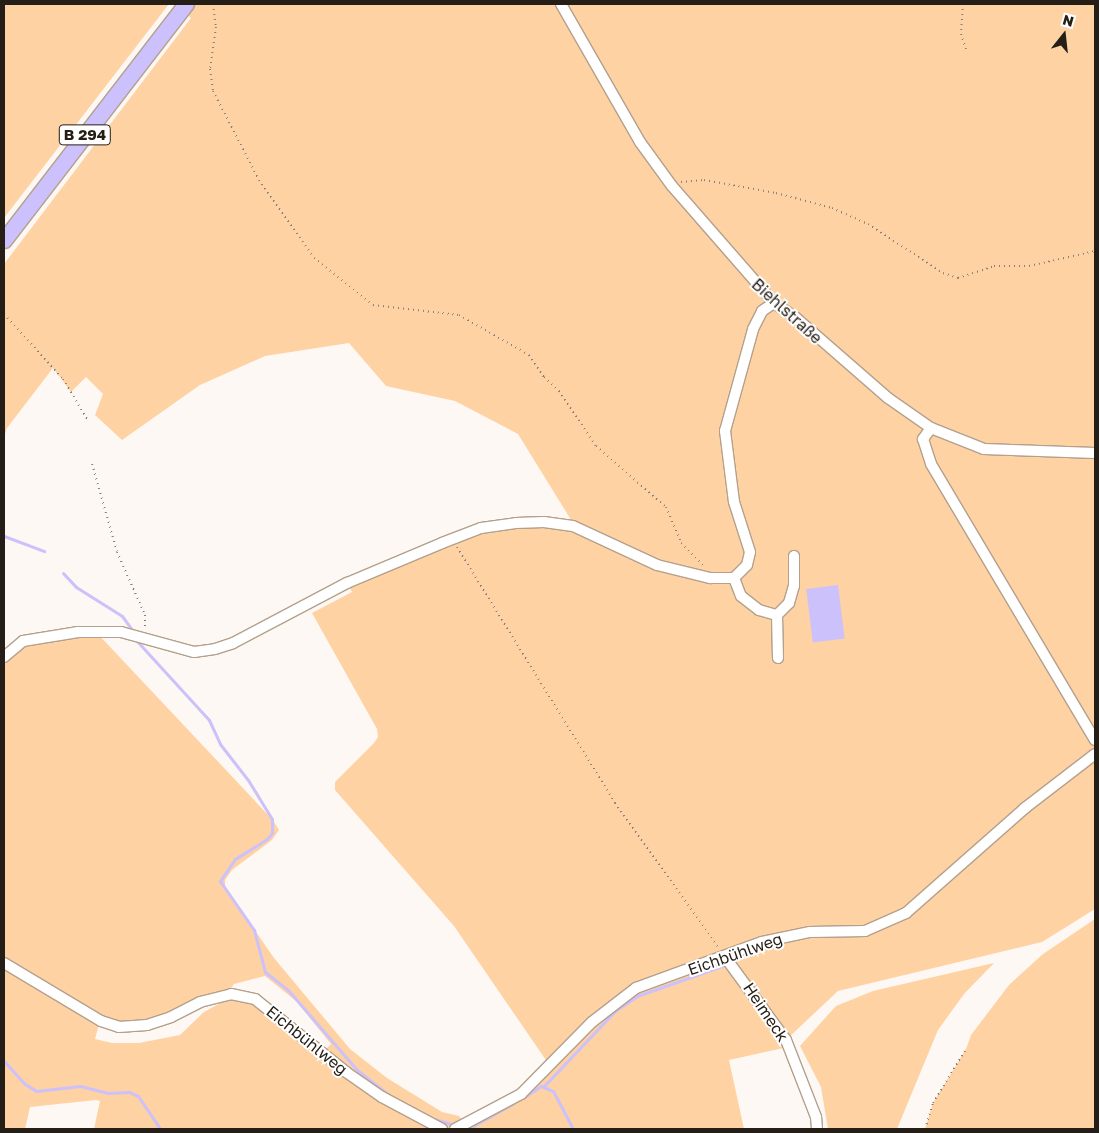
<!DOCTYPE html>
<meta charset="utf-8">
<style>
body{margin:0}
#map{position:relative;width:1099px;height:1133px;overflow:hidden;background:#fdf8f4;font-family:"Golos Text",sans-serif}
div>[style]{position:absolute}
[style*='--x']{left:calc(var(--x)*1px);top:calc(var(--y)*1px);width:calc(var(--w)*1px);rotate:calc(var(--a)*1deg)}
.green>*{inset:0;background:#fed2a3}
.water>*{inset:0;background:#ccc1fb;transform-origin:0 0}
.stream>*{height:3px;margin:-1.5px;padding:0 1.5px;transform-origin:1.5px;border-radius:1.5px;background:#ccc1fb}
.path>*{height:2px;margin-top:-1px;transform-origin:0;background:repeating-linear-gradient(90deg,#86807a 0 1px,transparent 0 5px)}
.roads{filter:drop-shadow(1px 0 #b4a08b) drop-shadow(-1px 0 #b4a08b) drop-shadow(0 1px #b4a08b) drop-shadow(0 -1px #b4a08b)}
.minor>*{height:10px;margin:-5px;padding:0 5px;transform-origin:5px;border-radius:5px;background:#fff}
.highway>*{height:15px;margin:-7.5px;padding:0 7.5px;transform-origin:7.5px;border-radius:7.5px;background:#cdc1fd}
span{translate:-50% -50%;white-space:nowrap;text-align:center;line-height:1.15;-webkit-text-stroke:4px #fff;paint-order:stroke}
.shield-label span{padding:1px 4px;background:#fff;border:1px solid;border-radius:4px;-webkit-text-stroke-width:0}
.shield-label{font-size:15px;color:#251e16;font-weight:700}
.street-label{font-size:16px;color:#251e16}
.frame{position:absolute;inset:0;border:5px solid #251e16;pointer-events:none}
.north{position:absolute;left:1039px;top:10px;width:50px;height:50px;-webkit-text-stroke:4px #fff;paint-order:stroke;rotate:16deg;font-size:14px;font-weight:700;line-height:20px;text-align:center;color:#251e16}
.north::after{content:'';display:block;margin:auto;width:18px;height:22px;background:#251e16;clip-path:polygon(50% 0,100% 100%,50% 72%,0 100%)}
</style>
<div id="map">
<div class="green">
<div style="clip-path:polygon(4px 4px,169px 4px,4px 218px)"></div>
<div style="clip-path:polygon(evenodd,176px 4px,1095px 4px,1095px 449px,985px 444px,934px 425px,890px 395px,776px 299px,760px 310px,751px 328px,724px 431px,733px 502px,750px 552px,735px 502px,727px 431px,745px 355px,763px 312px,774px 303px,888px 403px,930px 433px,984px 453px,1095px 457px,1095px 909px,1042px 942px,838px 991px,788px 1038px,729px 958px,757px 944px,722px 955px,788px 1047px,729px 1060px,744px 1129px,94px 1129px,100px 1101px,96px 1100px,30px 1107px,25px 1129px,4px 1129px,4px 659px,23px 642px,96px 632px,272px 819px,279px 830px,272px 840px,232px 870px,225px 880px,225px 887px,274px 958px,350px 1049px,387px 1078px,442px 1112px,459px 1116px,464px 1122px,520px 1093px,550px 1066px,454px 926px,335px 790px,335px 782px,374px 743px,378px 737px,377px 729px,312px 613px,352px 592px,347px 583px,482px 529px,517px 525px,544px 524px,574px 529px,656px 567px,710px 580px,732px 581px,740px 596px,742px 595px,734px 575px,710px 577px,657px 563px,573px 523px,518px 434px,455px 401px,386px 386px,349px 343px,265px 356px,200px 385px,122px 440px,95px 415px,103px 394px,86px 377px,71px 392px,53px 368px,7px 428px,4px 437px,4px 264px,191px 18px,176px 4px,265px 976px,296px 1001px,331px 1044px,325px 1050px,256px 997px,230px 990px,234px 984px,265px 976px,176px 4px,228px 999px,204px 1012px,180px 1035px,139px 1043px,112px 1043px,95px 1039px,99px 1024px,126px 1032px,151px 1029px,197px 1008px,228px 999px)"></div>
<div style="clip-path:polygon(1095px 919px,1095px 1129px,925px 1129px,933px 1103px,966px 1049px,971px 1035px,1009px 985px,1043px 954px)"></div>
<div style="clip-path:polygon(994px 963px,964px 994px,938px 1030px,897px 1129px,828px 1129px,821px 1087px,800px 1046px,836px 1006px,873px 991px)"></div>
</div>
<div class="water">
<div style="left:838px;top:585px;width:54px;height:32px;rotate:83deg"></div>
</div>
<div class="stream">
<div style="--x:4;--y:536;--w:43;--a:20.6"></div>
<div style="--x:63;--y:573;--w:19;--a:47"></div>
<div style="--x:76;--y:587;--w:54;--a:32.2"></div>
<div style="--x:122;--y:616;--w:19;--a:54"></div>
<div style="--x:136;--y:640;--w:108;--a:47.6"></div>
<div style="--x:209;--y:720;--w:26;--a:65"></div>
<div style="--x:220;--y:744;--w:46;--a:52.1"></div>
<div style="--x:248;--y:780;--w:46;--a:58.4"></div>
<div style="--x:272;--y:819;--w:14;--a:90"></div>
<div style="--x:272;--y:833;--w:8;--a:130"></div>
<div style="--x:267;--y:839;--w:38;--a:148"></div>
<div style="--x:235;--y:859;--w:27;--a:124"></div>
<div style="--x:220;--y:881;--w:60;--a:55.2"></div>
<div style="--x:254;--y:930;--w:43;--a:75.3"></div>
<div style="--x:265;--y:972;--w:29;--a:38"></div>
<div style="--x:288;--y:990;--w:106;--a:49.2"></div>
<div style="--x:357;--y:1070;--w:41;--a:38"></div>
<div style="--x:4;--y:1061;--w:31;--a:48"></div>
<div style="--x:25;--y:1084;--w:13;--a:32"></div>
<div style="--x:36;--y:1091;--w:44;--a:-6.5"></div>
<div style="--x:80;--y:1086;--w:29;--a:14"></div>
<div style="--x:108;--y:1093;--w:21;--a:-3"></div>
<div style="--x:129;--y:1092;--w:10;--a:24"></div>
<div style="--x:138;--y:1096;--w:40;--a:56"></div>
<div style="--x:544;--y:1086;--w:103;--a:-46.6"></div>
<div style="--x:615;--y:1011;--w:27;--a:-34"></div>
<div style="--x:637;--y:996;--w:93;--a:-19.4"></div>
<div style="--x:526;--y:1096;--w:18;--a:-34"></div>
<div style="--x:541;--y:1086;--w:13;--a:23"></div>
<div style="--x:553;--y:1091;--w:43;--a:62.2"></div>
<div style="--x:434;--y:1119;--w:19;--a:16"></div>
<div style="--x:468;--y:1129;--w:53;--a:-29.5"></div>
</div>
<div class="path">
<div style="--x:213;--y:4;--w:23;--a:83"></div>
<div style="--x:216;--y:27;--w:42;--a:98.1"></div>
<div style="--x:210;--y:69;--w:22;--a:82"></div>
<div style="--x:213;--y:91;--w:100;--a:62.7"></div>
<div style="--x:259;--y:180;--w:95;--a:54.8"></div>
<div style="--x:314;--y:258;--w:75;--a:38.5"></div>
<div style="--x:373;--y:305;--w:87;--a:6.6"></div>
<div style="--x:459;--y:315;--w:81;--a:29.7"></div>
<div style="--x:529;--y:355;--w:27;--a:56"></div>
<div style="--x:544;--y:377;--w:21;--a:43"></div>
<div style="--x:559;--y:391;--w:66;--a:56.1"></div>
<div style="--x:596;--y:446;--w:93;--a:41.1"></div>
<div style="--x:666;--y:507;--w:39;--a:67"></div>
<div style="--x:681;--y:543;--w:31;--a:45"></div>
<div style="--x:963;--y:4;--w:30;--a:94"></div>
<div style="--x:961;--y:34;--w:16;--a:72"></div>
<div style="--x:681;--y:182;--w:23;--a:-5"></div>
<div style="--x:704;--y:180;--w:73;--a:10.2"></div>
<div style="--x:776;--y:193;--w:58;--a:15"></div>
<div style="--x:832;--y:208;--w:39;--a:24"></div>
<div style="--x:868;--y:224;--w:90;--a:33.2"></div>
<div style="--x:943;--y:273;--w:16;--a:18"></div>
<div style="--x:958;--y:278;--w:38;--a:-18"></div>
<div style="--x:994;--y:266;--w:35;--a:0"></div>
<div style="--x:1029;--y:266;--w:68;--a:-12.8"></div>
<div style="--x:4;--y:314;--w:88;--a:47.8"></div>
<div style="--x:63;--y:379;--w:47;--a:59"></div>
<div style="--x:92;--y:464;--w:91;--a:74.1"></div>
<div style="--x:117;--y:552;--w:69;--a:66"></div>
<div style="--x:145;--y:615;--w:14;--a:90"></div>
<div style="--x:457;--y:547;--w:301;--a:58.3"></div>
<div style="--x:615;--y:803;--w:177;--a:54.4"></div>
<div style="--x:925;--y:1129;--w:27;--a:-73"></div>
<div style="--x:933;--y:1103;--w:63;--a:-58.6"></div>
</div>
<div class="roads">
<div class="minor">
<div style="--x:561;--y:4;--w:159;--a:60.2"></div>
<div style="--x:640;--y:142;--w:54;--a:54"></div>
<div style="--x:672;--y:186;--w:155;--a:48.9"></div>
<div style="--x:774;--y:303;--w:25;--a:34"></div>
<div style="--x:795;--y:317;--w:123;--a:41.1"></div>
<div style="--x:888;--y:398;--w:52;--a:34.9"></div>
<div style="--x:931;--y:428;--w:57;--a:21.6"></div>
<div style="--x:984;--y:449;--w:111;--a:2.1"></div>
<div style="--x:931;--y:428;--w:14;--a:126"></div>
<div style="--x:923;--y:439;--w:26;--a:72"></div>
<div style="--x:931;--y:464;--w:321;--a:59.3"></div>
<div style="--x:734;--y:578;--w:19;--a:69"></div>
<div style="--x:741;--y:596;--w:23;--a:38"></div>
<div style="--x:759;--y:610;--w:19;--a:16"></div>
<div style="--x:777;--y:615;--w:17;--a:-45"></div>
<div style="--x:789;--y:603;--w:18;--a:-74"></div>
<div style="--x:794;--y:586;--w:30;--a:-90"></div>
<div style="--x:777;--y:615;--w:43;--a:88.7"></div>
<div style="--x:4;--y:657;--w:25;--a:-40"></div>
<div style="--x:23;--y:641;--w:56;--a:-9.3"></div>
<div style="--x:78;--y:632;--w:43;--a:0"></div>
<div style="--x:121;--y:632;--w:76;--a:15.3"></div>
<div style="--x:194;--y:652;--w:21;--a:-8"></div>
<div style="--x:215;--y:649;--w:19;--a:-18"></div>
<div style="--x:233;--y:643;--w:129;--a:-27.8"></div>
<div style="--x:347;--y:583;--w:103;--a:-22.8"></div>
<div style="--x:442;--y:543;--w:42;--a:-21"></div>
<div style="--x:481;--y:528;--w:35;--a:-8"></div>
<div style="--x:516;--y:523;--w:28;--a:-2"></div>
<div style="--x:544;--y:522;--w:29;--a:8"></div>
<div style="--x:573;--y:526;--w:93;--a:24.9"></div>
<div style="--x:657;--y:565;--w:55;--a:13.8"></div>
<div style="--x:710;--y:578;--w:24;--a:0"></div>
<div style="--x:734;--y:578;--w:18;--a:-45"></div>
<div style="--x:747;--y:565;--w:13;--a:-77"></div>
<div style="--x:750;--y:552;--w:52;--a:-107.7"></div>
<div style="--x:734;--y:502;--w:72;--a:-97.2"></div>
<div style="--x:725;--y:431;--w:106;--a:-74.6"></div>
<div style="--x:753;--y:329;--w:20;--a:-63"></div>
<div style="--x:762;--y:311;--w:14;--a:-34"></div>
<div style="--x:725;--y:957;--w:103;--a:53.7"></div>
<div style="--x:786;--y:1040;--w:83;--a:68.7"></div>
<div style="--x:816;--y:1117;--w:12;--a:85"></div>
<div style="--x:4;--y:963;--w:113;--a:30.9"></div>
<div style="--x:101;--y:1021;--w:19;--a:18"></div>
<div style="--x:119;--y:1027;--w:28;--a:-4"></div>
<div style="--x:147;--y:1025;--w:25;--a:-18"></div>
<div style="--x:171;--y:1017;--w:33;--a:-27"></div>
<div style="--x:200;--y:1002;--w:32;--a:-14"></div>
<div style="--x:231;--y:994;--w:25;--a:12"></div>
<div style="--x:255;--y:999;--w:117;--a:38.7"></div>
<div style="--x:346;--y:1072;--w:44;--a:34.8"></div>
<div style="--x:382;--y:1097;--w:68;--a:28.1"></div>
<div style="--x:455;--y:1129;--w:75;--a:-27.9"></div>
<div style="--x:521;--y:1094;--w:101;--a:-45.4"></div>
<div style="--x:592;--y:1022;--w:56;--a:-37.7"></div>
<div style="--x:636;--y:988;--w:134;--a:-20.1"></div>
<div style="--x:762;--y:942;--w:49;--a:-11.8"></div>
<div style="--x:810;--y:932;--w:55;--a:-1"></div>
<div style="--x:865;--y:931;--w:45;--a:-23.7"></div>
<div style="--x:906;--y:913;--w:159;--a:-41.4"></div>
<div style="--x:1025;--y:808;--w:88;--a:-37.6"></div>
</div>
<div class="highway">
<div style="--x:4;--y:240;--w:298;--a:-52.4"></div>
</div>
</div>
<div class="shield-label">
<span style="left:85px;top:135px">B 294</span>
</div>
<div class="street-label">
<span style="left:787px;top:311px;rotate:42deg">Biehlstraße</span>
<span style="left:735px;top:954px;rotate:-19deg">Eichbühlweg</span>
<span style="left:766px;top:1012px;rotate:56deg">Heimeck</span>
<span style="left:307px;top:1040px;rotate:39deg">Eichbühlweg</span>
</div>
<div class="frame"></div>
<div class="north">N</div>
</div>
